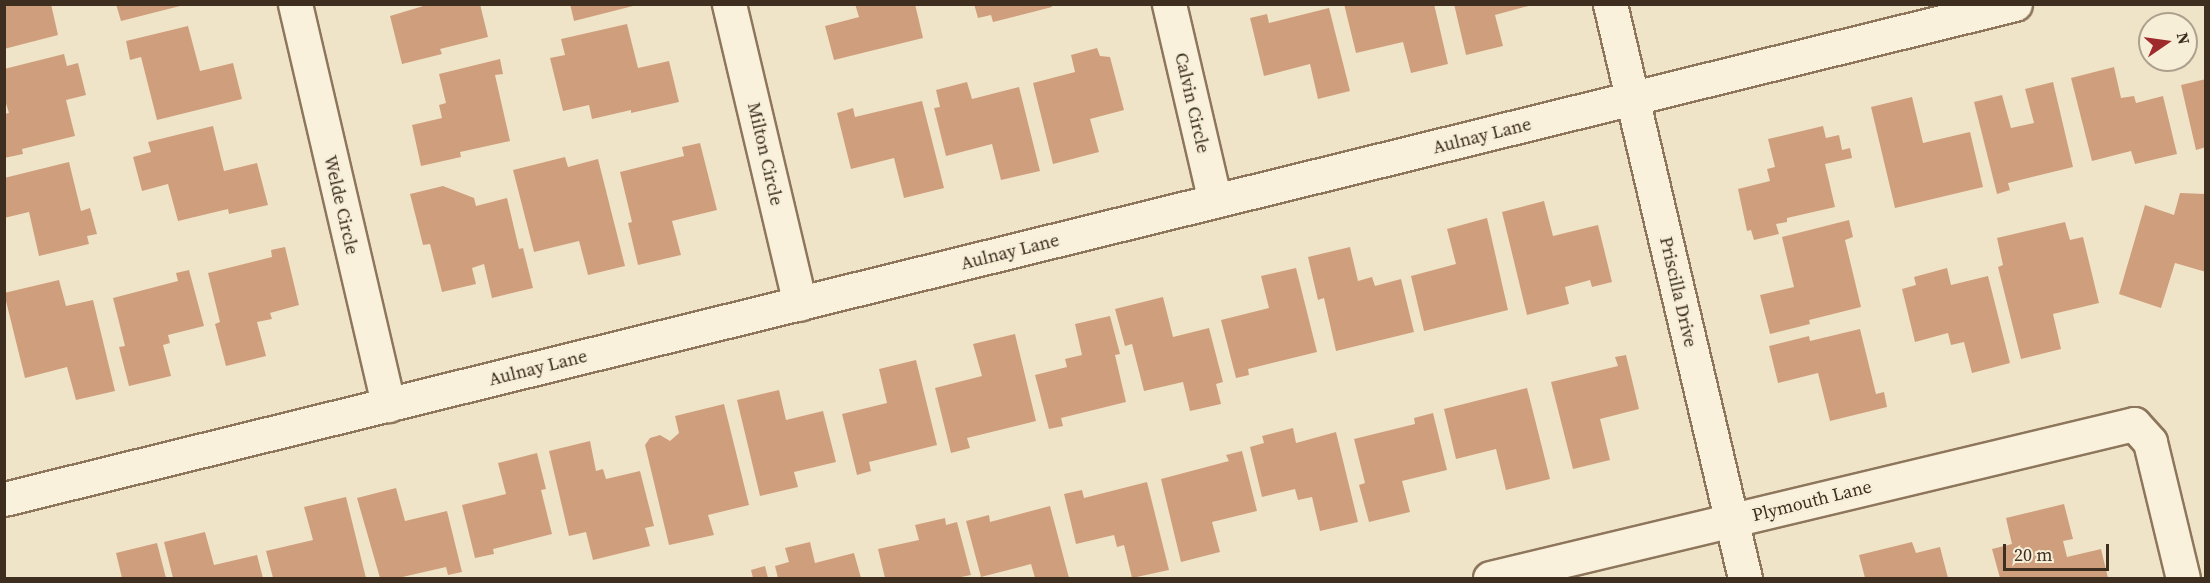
<!DOCTYPE html>
<style>
body{margin:0}
#map{position:relative;width:2210px;height:583px;overflow:hidden;background:#f0e4c8;font-family:"Source Serif 4",serif}
div>[style]{position:absolute}
[style*='--x']{left:calc(var(--x)*1px);top:calc(var(--y)*1px);width:calc(var(--w)*1px);rotate:calc(var(--a)*1deg)}
.building>*{inset:0;background:#cf9f7d}
.roads{filter:drop-shadow(2px 0 #8d765c) drop-shadow(-2px 0 #8d765c) drop-shadow(0 2px #8d765c) drop-shadow(0 -2px #8d765c)}
.minor>*{height:33px;margin:-16.5px;padding:0 16.5px;transform-origin:16.5px;border-radius:16.5px;background:#faf1dc}
span{translate:-50% -50%;white-space:nowrap;text-align:center;line-height:1.15;-webkit-text-stroke:4.5px #f7eed8;paint-order:stroke}
.street-label{font-size:18px;color:#3d2e20}
.frame{position:absolute;inset:0;border:6px solid #3d2e20;pointer-events:none}
.north{position:absolute;left:2138px;top:12px;width:60px;height:60px;box-sizing:border-box;background:#f7eed8;border:2px solid #ada18e;border-radius:50%;rotate:77deg;font-size:16px;font-weight:700;line-height:24px;text-align:center;color:#3d2e20}
.north::after{content:'';display:block;margin:auto;width:21px;height:27px;background:#9e2a2b;clip-path:polygon(50% 0,100% 100%,50% 72%,0 100%)}
.scale{position:absolute;left:2003px;top:544px;width:106px;height:27px;box-sizing:border-box;border:3px solid #3d2e20;border-top:0;padding-left:8px;font-size:18px;line-height:21px;white-space:nowrap;color:#3d2e20;-webkit-text-stroke:4px #f7eed8;paint-order:stroke}
</style>
<div id="map">
<div class="building">
<div style="clip-path:polygon(4px 4px,51px 4px,58px 35px,4px 49px)"></div>
<div style="clip-path:polygon(116px 4px,184px 4px,184px 5px,121px 21px)"></div>
<div style="clip-path:polygon(430px 4px,480px 4px,488px 37px,440px 49px,442px 54px,402px 64px,390px 16px)"></div>
<div style="clip-path:polygon(570px 4px,637px 4px,637px 5px,574px 21px)"></div>
<div style="clip-path:polygon(855px 4px,915px 4px,923px 38px,834px 60px,825px 26px,859px 17px)"></div>
<div style="clip-path:polygon(974px 4px,1051px 4px,1052px 7px,993px 22px,991px 15px,978px 18px)"></div>
<div style="clip-path:polygon(1344px 4px,1434px 4px,1448px 64px,1411px 73px,1403px 42px,1356px 53px)"></div>
<div style="clip-path:polygon(1454px 4px,1532px 4px,1532px 5px,1495px 15px,1503px 46px,1466px 55px)"></div>
<div style="clip-path:polygon(1329px 8px,1350px 91px,1318px 99px,1310px 64px,1264px 76px,1250px 18px,1267px 14px,1269px 23px)"></div>
<div style="clip-path:polygon(627px 24px,638px 68px,669px 61px,679px 102px,631px 113px,631px 110px,592px 119px,589px 105px,563px 111px,550px 58px,565px 55px,561px 39px)"></div>
<div style="clip-path:polygon(188px 26px,200px 71px,233px 63px,242px 99px,157px 120px,141px 57px,130px 60px,126px 41px)"></div>
<div style="clip-path:polygon(1097px 48px,1100px 56px,1110px 57px,1124px 110px,1090px 119px,1099px 152px,1053px 164px,1033px 83px,1075px 72px,1071px 55px)"></div>
<div style="clip-path:polygon(64px 54px,67px 66px,78px 63px,86px 95px,66px 100px,75px 136px,22px 149px,23px 154px,4px 158px,4px 114px,9px 113px,4px 97px,4px 69px)"></div>
<div style="clip-path:polygon(500px 59px,503px 74px,495px 75px,510px 141px,460px 152px,461px 157px,421px 166px,412px 125px,442px 118px,439px 105px,446px 103px,439px 74px)"></div>
<div style="clip-path:polygon(2114px 67px,2121px 98px,2134px 96px,2136px 103px,2163px 96px,2177px 154px,2135px 164px,2131px 151px,2092px 161px,2071px 78px)"></div>
<div style="clip-path:polygon(2206px 79px,2206px 147px,2196px 150px,2181px 85px)"></div>
<div style="clip-path:polygon(967px 82px,972px 99px,1019px 87px,1040px 171px,1001px 180px,992px 144px,946px 156px,934px 108px,940px 107px,936px 90px)"></div>
<div style="clip-path:polygon(2053px 82px,2073px 167px,2008px 183px,2010px 190px,1997px 194px,1974px 102px,2002px 95px,2011px 128px,2034px 123px,2025px 89px)"></div>
<div style="clip-path:polygon(1912px 97px,1923px 143px,1970px 132px,1983px 187px,1895px 208px,1871px 107px)"></div>
<div style="clip-path:polygon(922px 101px,944px 188px,904px 198px,894px 158px,851px 169px,837px 113px,853px 108px,855px 117px)"></div>
<div style="clip-path:polygon(213px 126px,224px 171px,257px 163px,268px 205px,229px 214px,228px 209px,178px 221px,168px 184px,142px 191px,133px 157px,151px 152px,148px 142px)"></div>
<div style="clip-path:polygon(1823px 126px,1826px 138px,1839px 135px,1842px 150px,1850px 148px,1852px 158px,1825px 164px,1835px 207px,1787px 218px,1787px 222px,1776px 224px,1779px 234px,1754px 240px,1751px 230px,1747px 231px,1738px 189px,1770px 181px,1767px 169px,1775px 167px,1768px 139px)"></div>
<div style="clip-path:polygon(700px 143px,717px 210px,672px 221px,681px 255px,638px 265px,628px 223px,632px 222px,620px 172px,684px 156px,682px 147px)"></div>
<div style="clip-path:polygon(565px 157px,568px 167px,598px 159px,625px 266px,588px 275px,579px 241px,534px 252px,513px 170px)"></div>
<div style="clip-path:polygon(69px 162px,81px 211px,90px 208px,97px 234px,87px 236px,89px 244px,39px 256px,29px 212px,4px 218px,4px 178px)"></div>
<div style="clip-path:polygon(443px 186px,474px 198px,476px 206px,507px 198px,519px 249px,523px 248px,533px 288px,492px 298px,484px 264px,472px 268px,476px 284px,442px 292px,430px 244px,423px 245px,410px 194px)"></div>
<div style="clip-path:polygon(2180px 193px,2206px 194px,2206px 272px,2175px 263px,2161px 308px,2119px 294px,2145px 205px,2174px 215px)"></div>
<div style="clip-path:polygon(1544px 201px,1553px 236px,1598px 225px,1612px 282px,1592px 287px,1590px 280px,1565px 287px,1569px 304px,1527px 315px,1502px 212px)"></div>
<div style="clip-path:polygon(1487px 218px,1508px 310px,1424px 331px,1411px 276px,1456px 264px,1447px 229px)"></div>
<div style="clip-path:polygon(1849px 220px,1853px 237px,1845px 240px,1861px 307px,1809px 320px,1810px 324px,1770px 334px,1760px 295px,1794px 287px,1782px 237px)"></div>
<div style="clip-path:polygon(2065px 222px,2070px 240px,2083px 237px,2099px 303px,2053px 314px,2061px 349px,2021px 359px,1998px 267px,2003px 265px,1997px 238px)"></div>
<div style="clip-path:polygon(285px 247px,299px 305px,270px 313px,272px 319px,257px 322px,266px 356px,226px 366px,215px 324px,220px 322px,208px 273px,272px 257px,271px 250px)"></div>
<div style="clip-path:polygon(1350px 247px,1358px 281px,1372px 277px,1375px 286px,1401px 279px,1414px 332px,1336px 351px,1324px 298px,1318px 300px,1308px 257px)"></div>
<div style="clip-path:polygon(1296px 268px,1317px 352px,1248px 369px,1249px 375px,1236px 378px,1221px 320px,1269px 308px,1261px 276px)"></div>
<div style="clip-path:polygon(1947px 268px,1951px 285px,1988px 276px,2010px 363px,1972px 373px,1964px 342px,1951px 345px,1948px 333px,1915px 342px,1902px 289px,1916px 285px,1914px 277px)"></div>
<div style="clip-path:polygon(189px 270px,204px 326px,168px 335px,170px 343px,163px 345px,171px 376px,129px 386px,119px 347px,125px 346px,113px 298px,178px 281px,176px 273px)"></div>
<div style="clip-path:polygon(59px 280px,66px 306px,93px 300px,115px 391px,76px 400px,67px 367px,25px 378px,4px 293px)"></div>
<div style="clip-path:polygon(1163px 297px,1173px 337px,1209px 328px,1223px 382px,1216px 384px,1221px 404px,1190px 411px,1183px 382px,1144px 391px,1132px 344px,1125px 346px,1115px 309px)"></div>
<div style="clip-path:polygon(1110px 316px,1120px 354px,1115px 355px,1126px 402px,1061px 418px,1063px 426px,1049px 429px,1035px 375px,1067px 367px,1065px 359px,1082px 355px,1075px 324px)"></div>
<div style="clip-path:polygon(1860px 329px,1876px 394px,1884px 392px,1887px 407px,1830px 421px,1818px 373px,1778px 383px,1769px 346px,1809px 336px,1810px 341px)"></div>
<div style="clip-path:polygon(1015px 334px,1036px 421px,967px 438px,970px 448px,951px 453px,935px 388px,982px 376px,973px 344px)"></div>
<div style="clip-path:polygon(1626px 355px,1639px 409px,1600px 419px,1610px 460px,1573px 469px,1551px 382px,1618px 366px,1615px 357px)"></div>
<div style="clip-path:polygon(916px 360px,937px 445px,869px 462px,871px 471px,857px 475px,842px 414px,887px 403px,879px 369px)"></div>
<div style="clip-path:polygon(1527px 388px,1550px 479px,1506px 490px,1496px 449px,1456px 459px,1444px 409px)"></div>
<div style="clip-path:polygon(779px 390px,786px 420px,823px 411px,836px 462px,794px 472px,798px 487px,760px 496px,737px 400px)"></div>
<div style="clip-path:polygon(724px 404px,749px 505px,708px 515px,714px 535px,669px 545px,645px 445px,650px 438px,660px 435px,670px 441px,679px 433px,675px 416px)"></div>
<div style="clip-path:polygon(1433px 413px,1447px 470px,1402px 481px,1410px 512px,1369px 522px,1359px 485px,1365px 483px,1354px 439px,1415px 424px,1414px 418px)"></div>
<div style="clip-path:polygon(1293px 428px,1296px 443px,1336px 432px,1358px 522px,1320px 531px,1312px 497px,1298px 500px,1295px 489px,1262px 497px,1250px 447px,1264px 443px,1262px 436px)"></div>
<div style="clip-path:polygon(590px 441px,596px 471px,603px 469px,606px 479px,640px 471px,654px 526px,645px 528px,650px 546px,593px 560px,586px 532px,569px 536px,549px 451px)"></div>
<div style="clip-path:polygon(1242px 451px,1257px 511px,1212px 522px,1220px 552px,1181px 562px,1161px 479px,1229px 461px,1226px 455px)"></div>
<div style="clip-path:polygon(537px 453px,546px 489px,541px 490px,552px 534px,493px 549px,494px 554px,475px 558px,462px 505px,506px 494px,498px 463px)"></div>
<div style="clip-path:polygon(1147px 482px,1169px 570px,1132px 578px,1124px 545px,1117px 547px,1114px 535px,1076px 544px,1064px 494px,1082px 490px,1084px 498px)"></div>
<div style="clip-path:polygon(396px 488px,405px 521px,447px 511px,462px 572px,448px 575px,446px 567px,398px 578px,380px 578px,357px 498px)"></div>
<div style="clip-path:polygon(346px 497px,366px 578px,273px 578px,266px 551px,313px 540px,304px 507px)"></div>
<div style="clip-path:polygon(2064px 504px,2073px 539px,2063px 541px,2067px 557px,2101px 549px,2108px 578px,2000px 578px,1992px 549px,2012px 544px,2006px 518px)"></div>
<div style="clip-path:polygon(1050px 506px,1069px 578px,1035px 578px,1031px 564px,981px 577px,966px 521px,989px 515px,990px 522px)"></div>
<div style="clip-path:polygon(945px 518px,946px 525px,957px 522px,971px 575px,956px 578px,885px 578px,878px 549px,919px 540px,915px 525px)"></div>
<div style="clip-path:polygon(205px 532px,214px 565px,257px 555px,263px 578px,173px 578px,164px 542px)"></div>
<div style="clip-path:polygon(810px 542px,815px 563px,854px 553px,861px 578px,778px 578px,775px 566px,789px 562px,785px 548px)"></div>
<div style="clip-path:polygon(1912px 542px,1916px 553px,1940px 547px,1948px 578px,1865px 578px,1859px 555px)"></div>
<div style="clip-path:polygon(157px 543px,166px 578px,122px 578px,116px 553px)"></div>
<div style="clip-path:polygon(765px 566px,768px 578px,753px 578px,751px 570px)"></div>
</div>
<div class="roads">
<div class="minor">
<div style="--x:295;--y:4;--w:412;--a:76.9"></div>
<div style="--x:729;--y:4;--w:308;--a:76.7"></div>
<div style="--x:1169;--y:4;--w:202;--a:76.9"></div>
<div style="--x:1610;--y:4;--w:590;--a:76.77"></div>
<div style="--x:4;--y:499;--w:2071;--a:-13.83"></div>
<div style="--x:1490;--y:578;--w:662;--a:-13.45"></div>
<div style="--x:2134;--y:424;--w:24;--a:48"></div>
<div style="--x:2150;--y:442;--w:140;--a:76.4"></div>
</div>
</div>
<div class="street-label">
<span style="left:1192px;top:103px;rotate:77deg">Calvin Circle</span>
<span style="left:1482px;top:136px;rotate:-14deg">Aulnay Lane</span>
<span style="left:765px;top:154px;rotate:77deg">Milton Circle</span>
<span style="left:341px;top:205px;rotate:77deg">Welde Circle</span>
<span style="left:1010px;top:252px;rotate:-14deg">Aulnay Lane</span>
<span style="left:1678px;top:292px;rotate:77deg">Priscilla Drive</span>
<span style="left:538px;top:368px;rotate:-14deg">Aulnay Lane</span>
<span style="left:1812px;top:501px;rotate:-14deg">Plymouth Lane</span>
</div>
<div class="frame"></div>
<div class="north">N</div>
<div class="scale">20 m</div>
</div>
